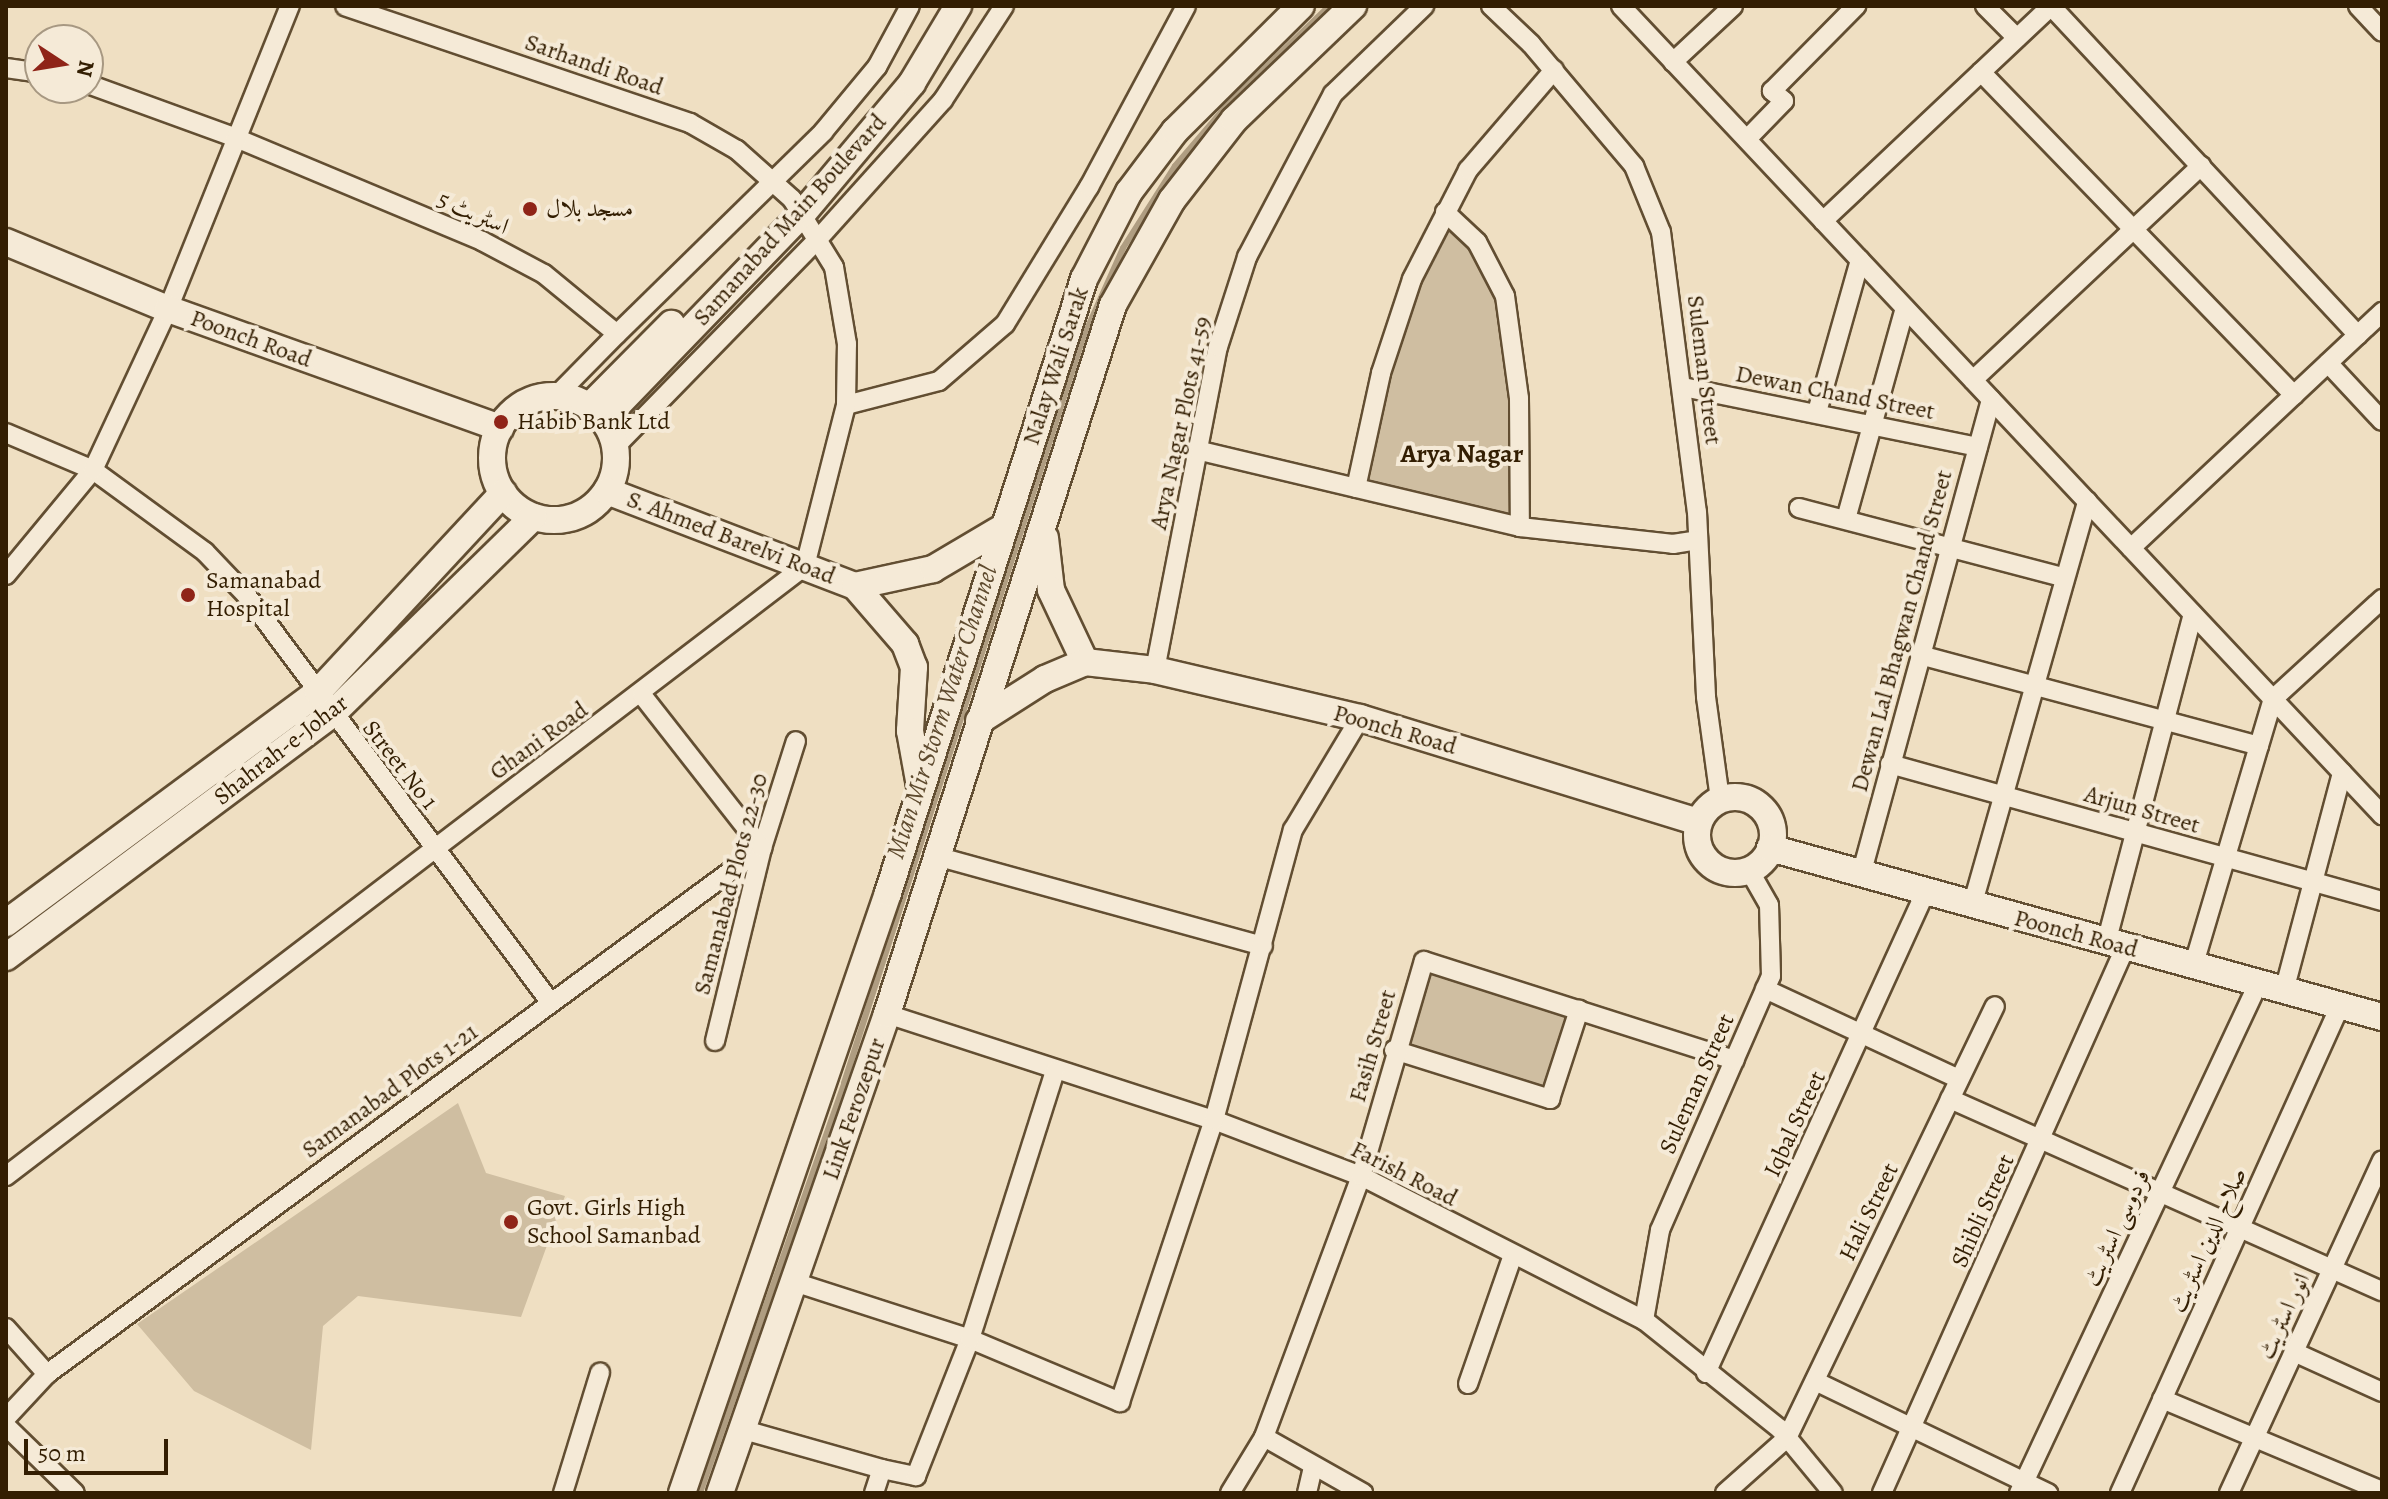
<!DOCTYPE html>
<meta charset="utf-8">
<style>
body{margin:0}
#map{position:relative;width:2388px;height:1499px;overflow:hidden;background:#efdfc2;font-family:Alegreya,Amiri,serif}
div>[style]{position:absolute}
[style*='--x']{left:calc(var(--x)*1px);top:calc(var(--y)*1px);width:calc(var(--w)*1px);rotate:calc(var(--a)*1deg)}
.green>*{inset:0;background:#cfbea1;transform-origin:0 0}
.stream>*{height:6px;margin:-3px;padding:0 3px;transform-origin:3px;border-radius:3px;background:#af9d81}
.roads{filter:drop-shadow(2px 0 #624e32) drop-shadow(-2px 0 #624e32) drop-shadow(0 2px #624e32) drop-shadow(0 -2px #624e32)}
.minor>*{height:18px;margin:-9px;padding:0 9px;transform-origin:9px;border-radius:9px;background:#f5ead7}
.secondary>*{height:26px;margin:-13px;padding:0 13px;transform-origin:13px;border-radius:13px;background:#f5ead7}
.secondary>.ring{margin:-13px;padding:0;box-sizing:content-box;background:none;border:26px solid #f5ead7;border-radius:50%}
.dots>*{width:22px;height:22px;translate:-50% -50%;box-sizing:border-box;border:4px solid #f5ead7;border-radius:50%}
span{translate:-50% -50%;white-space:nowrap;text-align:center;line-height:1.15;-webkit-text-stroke:8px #f5ead7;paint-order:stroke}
.street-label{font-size:24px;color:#331e02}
.poi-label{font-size:24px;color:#331e02}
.left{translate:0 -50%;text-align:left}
.neighbourhood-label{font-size:26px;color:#331e02;font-weight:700}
.water-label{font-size:26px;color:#5e4a2e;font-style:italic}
.frame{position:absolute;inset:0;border:8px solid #331e02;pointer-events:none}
.north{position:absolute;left:24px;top:24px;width:80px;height:80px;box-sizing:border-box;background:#f5ead7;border:2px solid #a79882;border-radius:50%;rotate:102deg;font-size:22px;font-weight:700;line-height:32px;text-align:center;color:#331e02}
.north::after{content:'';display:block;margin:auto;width:28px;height:36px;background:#8f2418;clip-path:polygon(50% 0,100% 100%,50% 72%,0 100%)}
.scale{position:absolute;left:24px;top:1439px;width:144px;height:36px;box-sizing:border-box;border:4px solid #331e02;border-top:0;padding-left:10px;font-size:24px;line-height:28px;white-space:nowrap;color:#331e02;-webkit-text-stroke:6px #f5ead7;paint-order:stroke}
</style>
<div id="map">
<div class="green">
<div style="clip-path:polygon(1445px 215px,1489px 269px,1503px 310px,1521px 530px,1344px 494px,1418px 270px)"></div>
<div style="left:1424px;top:961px;width:163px;height:94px;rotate:18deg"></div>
<div style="clip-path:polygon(458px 1103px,486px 1173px,565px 1196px,521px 1317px,358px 1296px,323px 1326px,311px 1450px,194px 1391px,137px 1324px)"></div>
</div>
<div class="stream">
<div style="--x:700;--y:1493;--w:435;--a:-70.6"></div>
<div style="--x:844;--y:1083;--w:782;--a:-72.21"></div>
<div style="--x:1083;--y:338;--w:98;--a:-66"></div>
<div style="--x:1123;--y:248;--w:97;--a:-57.6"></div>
<div style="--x:1175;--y:166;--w:82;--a:-49.5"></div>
<div style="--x:1228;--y:104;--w:141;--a:-44.1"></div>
</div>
<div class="roads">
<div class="minor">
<div style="--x:1491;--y:6;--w:55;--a:43.5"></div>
<div style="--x:1531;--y:44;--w:160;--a:49.8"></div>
<div style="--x:1634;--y:166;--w:71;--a:67.8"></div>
<div style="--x:1661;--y:232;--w:282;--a:82.7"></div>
<div style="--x:1697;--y:512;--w:185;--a:87.2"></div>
<div style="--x:1706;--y:697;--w:103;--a:82.2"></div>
<div style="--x:1621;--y:6;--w:1111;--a:46.75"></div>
<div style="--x:1985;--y:6;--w:45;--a:45"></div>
<div style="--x:2051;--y:6;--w:450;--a:47"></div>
<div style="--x:2358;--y:6;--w:35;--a:47"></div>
<div style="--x:1673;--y:62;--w:82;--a:-43"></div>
<div style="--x:6;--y:68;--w:34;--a:8"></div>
<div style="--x:1981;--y:72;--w:450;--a:45.9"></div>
<div style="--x:88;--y:84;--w:158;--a:20"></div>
<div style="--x:236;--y:138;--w:267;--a:22.7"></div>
<div style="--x:482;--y:241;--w:70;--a:28"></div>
<div style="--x:544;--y:274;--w:94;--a:39.4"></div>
<div style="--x:617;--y:334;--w:289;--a:-44.4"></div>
<div style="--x:823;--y:132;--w:85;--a:-50.3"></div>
<div style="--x:877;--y:67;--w:69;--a:-61.6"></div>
<div style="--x:1747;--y:139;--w:53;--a:-45.8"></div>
<div style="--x:1784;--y:101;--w:16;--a:-140"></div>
<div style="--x:1772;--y:91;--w:120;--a:-45.3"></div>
<div style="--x:1445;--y:212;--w:44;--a:43.2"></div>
<div style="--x:1477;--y:242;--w:61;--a:62.6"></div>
<div style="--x:1505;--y:296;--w:103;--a:82.2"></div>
<div style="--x:1519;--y:398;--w:129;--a:89.6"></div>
<div style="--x:1823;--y:221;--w:313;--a:-43.3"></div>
<div style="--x:2328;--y:363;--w:79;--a:47"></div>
<div style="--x:1973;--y:380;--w:313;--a:-43.2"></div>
<div style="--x:1683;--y:387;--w:301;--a:11.5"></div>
<div style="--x:556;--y:396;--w:87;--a:-45.5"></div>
<div style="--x:846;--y:405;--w:96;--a:-14.5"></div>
<div style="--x:939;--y:381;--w:87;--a:-40.8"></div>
<div style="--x:1005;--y:324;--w:161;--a:-58.5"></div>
<div style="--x:1089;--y:187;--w:205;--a:-61.8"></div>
<div style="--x:1817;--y:412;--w:158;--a:-74.2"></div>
<div style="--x:6;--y:433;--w:95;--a:23"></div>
<div style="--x:93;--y:470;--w:139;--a:36.2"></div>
<div style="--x:205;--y:552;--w:61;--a:46.3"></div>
<div style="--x:247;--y:596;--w:508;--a:53.24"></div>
<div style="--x:615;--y:447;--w:291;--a:-45.7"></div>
<div style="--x:818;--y:239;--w:187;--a:-48"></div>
<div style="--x:943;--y:100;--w:112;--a:-57"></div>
<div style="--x:1197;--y:450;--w:332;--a:13.4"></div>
<div style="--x:1520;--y:527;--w:154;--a:6.3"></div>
<div style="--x:1673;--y:544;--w:25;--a:-9"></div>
<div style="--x:1356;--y:488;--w:118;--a:-77.7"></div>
<div style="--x:1381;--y:373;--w:99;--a:-71.7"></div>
<div style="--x:1412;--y:279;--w:123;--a:-62.8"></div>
<div style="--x:1468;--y:170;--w:132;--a:-49.3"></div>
<div style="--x:1799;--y:508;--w:275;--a:14.7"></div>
<div style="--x:1846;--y:519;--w:219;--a:-74.4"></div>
<div style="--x:2131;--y:548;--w:345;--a:-43.2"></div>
<div style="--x:6;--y:575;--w:136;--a:-50.4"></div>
<div style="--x:93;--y:470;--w:178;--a:-65"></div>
<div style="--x:168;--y:309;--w:327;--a:-68.1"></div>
<div style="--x:1920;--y:655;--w:351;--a:15"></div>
<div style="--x:1155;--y:670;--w:329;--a:-79"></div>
<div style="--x:1218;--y:347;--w:95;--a:-72.1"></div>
<div style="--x:1247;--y:257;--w:184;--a:-62.2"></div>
<div style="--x:1333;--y:94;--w:127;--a:-44"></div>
<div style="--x:1890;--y:764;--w:511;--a:15.56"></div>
<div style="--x:936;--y:856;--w:339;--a:15.4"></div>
<div style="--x:1861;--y:875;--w:493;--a:-74.7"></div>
<div style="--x:1972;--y:906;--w:421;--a:-74.1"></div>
<div style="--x:2106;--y:943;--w:340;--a:-75.2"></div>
<div style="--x:2193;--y:967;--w:280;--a:-73.4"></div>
<div style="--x:2273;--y:699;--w:148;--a:-42.5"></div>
<div style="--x:1765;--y:989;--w:214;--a:24.9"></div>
<div style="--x:2284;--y:991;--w:226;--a:-75.1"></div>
<div style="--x:887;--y:1014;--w:344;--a:18"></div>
<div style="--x:1214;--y:1120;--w:157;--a:20.9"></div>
<div style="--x:1361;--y:1176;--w:318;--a:27"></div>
<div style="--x:1644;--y:1320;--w:174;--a:38.7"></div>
<div style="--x:1780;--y:1429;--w:83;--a:50.4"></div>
<div style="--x:715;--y:1041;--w:199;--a:-76.3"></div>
<div style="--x:762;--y:848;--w:112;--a:-72.4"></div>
<div style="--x:1394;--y:1050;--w:164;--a:17.4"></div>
<div style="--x:1550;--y:1099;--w:94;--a:-72"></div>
<div style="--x:1950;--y:1099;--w:473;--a:24"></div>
<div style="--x:6;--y:1176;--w:1005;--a:-37.36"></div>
<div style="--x:805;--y:566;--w:166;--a:-75.7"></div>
<div style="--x:846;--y:405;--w:61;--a:-89.1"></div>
<div style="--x:847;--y:344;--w:78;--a:-99.6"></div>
<div style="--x:834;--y:267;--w:80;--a:-121.7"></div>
<div style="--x:792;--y:199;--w:74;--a:-138.3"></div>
<div style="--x:737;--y:150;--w:54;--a:-150.1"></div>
<div style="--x:690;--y:123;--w:364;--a:-161.3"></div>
<div style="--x:794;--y:1282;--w:185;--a:17.9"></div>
<div style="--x:970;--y:1339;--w:163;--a:22.8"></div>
<div style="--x:1120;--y:1402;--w:297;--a:-71.6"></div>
<div style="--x:1214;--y:1120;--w:301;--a:-74.8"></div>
<div style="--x:1293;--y:830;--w:131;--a:-59.1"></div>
<div style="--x:1644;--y:1320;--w:91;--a:-79.9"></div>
<div style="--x:1660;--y:1230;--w:277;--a:-66.4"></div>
<div style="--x:1771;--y:976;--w:71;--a:-91.6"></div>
<div style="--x:1769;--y:905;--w:40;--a:-119.7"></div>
<div style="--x:6;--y:1328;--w:62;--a:48.3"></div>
<div style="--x:2294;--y:1352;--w:97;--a:24.4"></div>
<div style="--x:1706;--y:1373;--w:528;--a:-65.48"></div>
<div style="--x:1815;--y:1381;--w:259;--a:25.7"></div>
<div style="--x:1468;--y:1384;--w:137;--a:-70.8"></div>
<div style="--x:2162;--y:1399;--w:238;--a:22.7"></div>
<div style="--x:6;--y:1418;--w:60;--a:-47"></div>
<div style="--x:47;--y:1374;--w:888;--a:-36.34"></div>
<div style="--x:762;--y:848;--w:194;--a:-128.1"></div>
<div style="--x:6;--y:1426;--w:96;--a:44.2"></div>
<div style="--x:744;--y:1430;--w:143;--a:15.8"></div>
<div style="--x:1264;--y:1437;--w:114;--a:29.5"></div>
<div style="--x:563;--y:1493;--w:126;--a:-72.9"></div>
<div style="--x:874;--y:1493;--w:25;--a:-72"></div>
<div style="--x:882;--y:1469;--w:35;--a:12"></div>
<div style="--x:916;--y:1476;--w:147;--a:-68.5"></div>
<div style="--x:970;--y:1339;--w:281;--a:-72.4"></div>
<div style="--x:1230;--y:1493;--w:66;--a:-58.7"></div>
<div style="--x:1264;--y:1437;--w:278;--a:-69.6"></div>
<div style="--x:1361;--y:1176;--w:224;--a:-73.7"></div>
<div style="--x:1424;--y:961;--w:326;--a:17.7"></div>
<div style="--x:1307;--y:1493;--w:26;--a:-77"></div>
<div style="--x:1725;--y:1493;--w:83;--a:-41.6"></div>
<div style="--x:1787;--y:1438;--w:479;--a:-64.3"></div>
<div style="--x:1882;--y:1493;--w:597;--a:-65.97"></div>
<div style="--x:2019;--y:1493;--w:562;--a:-64.85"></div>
<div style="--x:2120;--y:1493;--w:534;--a:-65.69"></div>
<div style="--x:2229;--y:1493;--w:366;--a:-65.3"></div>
</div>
<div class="secondary">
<div style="--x:6;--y:242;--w:175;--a:22.5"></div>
<div style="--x:168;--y:309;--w:353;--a:19.7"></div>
<div class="ring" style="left:492px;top:396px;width:98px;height:98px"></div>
<div style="--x:589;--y:407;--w:117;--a:-45.3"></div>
<div style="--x:603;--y:420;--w:288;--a:-46"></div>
<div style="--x:803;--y:213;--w:170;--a:-50"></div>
<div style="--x:912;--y:83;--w:90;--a:-59.1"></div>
<div style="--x:607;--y:491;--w:266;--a:21"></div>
<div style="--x:855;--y:586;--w:77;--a:49.2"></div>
<div style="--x:905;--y:644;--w:25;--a:69"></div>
<div style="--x:914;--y:667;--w:64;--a:93.6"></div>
<div style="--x:910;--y:731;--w:56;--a:79.7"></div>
<div style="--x:1045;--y:538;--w:52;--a:83.4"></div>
<div style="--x:1051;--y:590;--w:80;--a:64.7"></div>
<div style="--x:855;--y:586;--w:80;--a:-12.3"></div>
<div style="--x:933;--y:569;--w:82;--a:-30.6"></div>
<div style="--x:979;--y:721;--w:78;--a:-32.5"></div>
<div style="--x:1045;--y:679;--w:43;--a:-23"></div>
<div style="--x:1085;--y:662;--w:70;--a:6.5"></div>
<div style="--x:1155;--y:670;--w:211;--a:13.2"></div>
<div style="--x:1360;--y:718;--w:354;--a:17.1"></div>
<div class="ring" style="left:1697px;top:797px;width:50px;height:50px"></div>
<div style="--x:1770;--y:848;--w:635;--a:15.44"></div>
<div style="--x:6;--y:923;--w:388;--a:-36.5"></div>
<div style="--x:318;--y:692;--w:272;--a:-47.1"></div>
<div style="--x:6;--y:957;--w:405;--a:-36.7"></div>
<div style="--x:331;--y:715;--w:283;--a:-44.4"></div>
<div style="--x:682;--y:1493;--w:634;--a:-71.05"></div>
<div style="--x:888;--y:893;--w:645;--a:-72.3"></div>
<div style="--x:1084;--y:279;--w:98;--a:-62.7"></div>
<div style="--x:1129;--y:192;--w:76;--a:-53"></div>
<div style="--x:1175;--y:131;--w:177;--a:-44.8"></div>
<div style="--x:720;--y:1493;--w:507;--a:-70.78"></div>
<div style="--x:887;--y:1014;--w:744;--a:-72.32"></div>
<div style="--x:1113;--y:305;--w:120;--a:-60.7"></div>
<div style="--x:1172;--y:200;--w:101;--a:-52.2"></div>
<div style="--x:1234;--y:120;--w:165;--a:-43.8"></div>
</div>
</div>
<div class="dots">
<div style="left:530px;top:209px;background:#8f2418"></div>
<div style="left:501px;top:422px;background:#8f2418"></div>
<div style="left:188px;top:595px;background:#8f2418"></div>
<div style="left:511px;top:1222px;background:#8f2418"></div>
</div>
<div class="street-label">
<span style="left:594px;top:65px;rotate:19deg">Sarhandi Road</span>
<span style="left:473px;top:213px;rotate:24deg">اسٹریٹ 5</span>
<span style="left:790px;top:220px;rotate:-48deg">Samanabad Main Boulevard</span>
<span style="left:251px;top:339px;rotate:20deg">Poonch Road</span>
<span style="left:1056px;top:366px;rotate:-72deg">Nalay Wali Sarak</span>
<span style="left:1704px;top:370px;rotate:83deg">Suleman Street</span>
<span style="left:1835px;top:393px;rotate:11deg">Dewan Chand Street</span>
<span style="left:1181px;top:423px;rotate:-78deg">Arya Nagar Plots 41-59</span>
<span style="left:731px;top:538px;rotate:21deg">S. Ahmed Barelvi Road</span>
<span style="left:1902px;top:631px;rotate:-75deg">Dewan Lal Bhagwan Chand Street</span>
<span style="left:1395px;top:730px;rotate:16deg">Poonch Road</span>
<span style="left:539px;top:741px;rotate:-36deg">Ghani Road</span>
<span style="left:281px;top:750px;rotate:-38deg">Shahrah-e-Johar</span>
<span style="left:400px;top:765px;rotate:52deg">Street No 1</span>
<span style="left:2142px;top:810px;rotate:16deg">Arjun Street</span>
<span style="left:731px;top:884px;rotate:-75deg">Samanabad Plots 22-30</span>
<span style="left:2076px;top:934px;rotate:15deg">Poonch Road</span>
<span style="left:1373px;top:1046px;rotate:-74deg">Fasih Street</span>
<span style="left:1697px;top:1084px;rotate:-66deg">Suleman Street</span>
<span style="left:390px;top:1091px;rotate:-36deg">Samanabad Plots 1-21</span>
<span style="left:854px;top:1109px;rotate:-71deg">Link Ferozepur</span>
<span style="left:1795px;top:1124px;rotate:-65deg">Iqbal Street</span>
<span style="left:1404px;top:1174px;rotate:27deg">Farish Road</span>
<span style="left:1983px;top:1211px;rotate:-66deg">Shibli Street</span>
<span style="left:1869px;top:1212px;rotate:-64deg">Hali Street</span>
<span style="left:2117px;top:1228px;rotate:-65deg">فردوسی اسٹریٹ</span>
<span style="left:2208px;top:1240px;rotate:-66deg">صلاح الدین اسٹریٹ</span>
<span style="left:2284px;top:1316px;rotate:-65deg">انور اسٹریٹ</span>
</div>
<div class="poi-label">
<span class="left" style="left:546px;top:209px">مسجد بلال</span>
<span class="left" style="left:517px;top:422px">Habib Bank Ltd</span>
<span class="left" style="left:206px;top:595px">Samanabad<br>Hospital</span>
<span class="left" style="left:527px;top:1222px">Govt. Girls High<br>School Samanbad</span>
</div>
<div class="neighbourhood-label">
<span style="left:1462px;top:454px">Arya Nagar</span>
</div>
<div class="water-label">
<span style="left:942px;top:712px;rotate:-72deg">Mian Mir Storm Water Channel</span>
</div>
<div class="frame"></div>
<div class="north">N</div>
<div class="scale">50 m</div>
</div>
